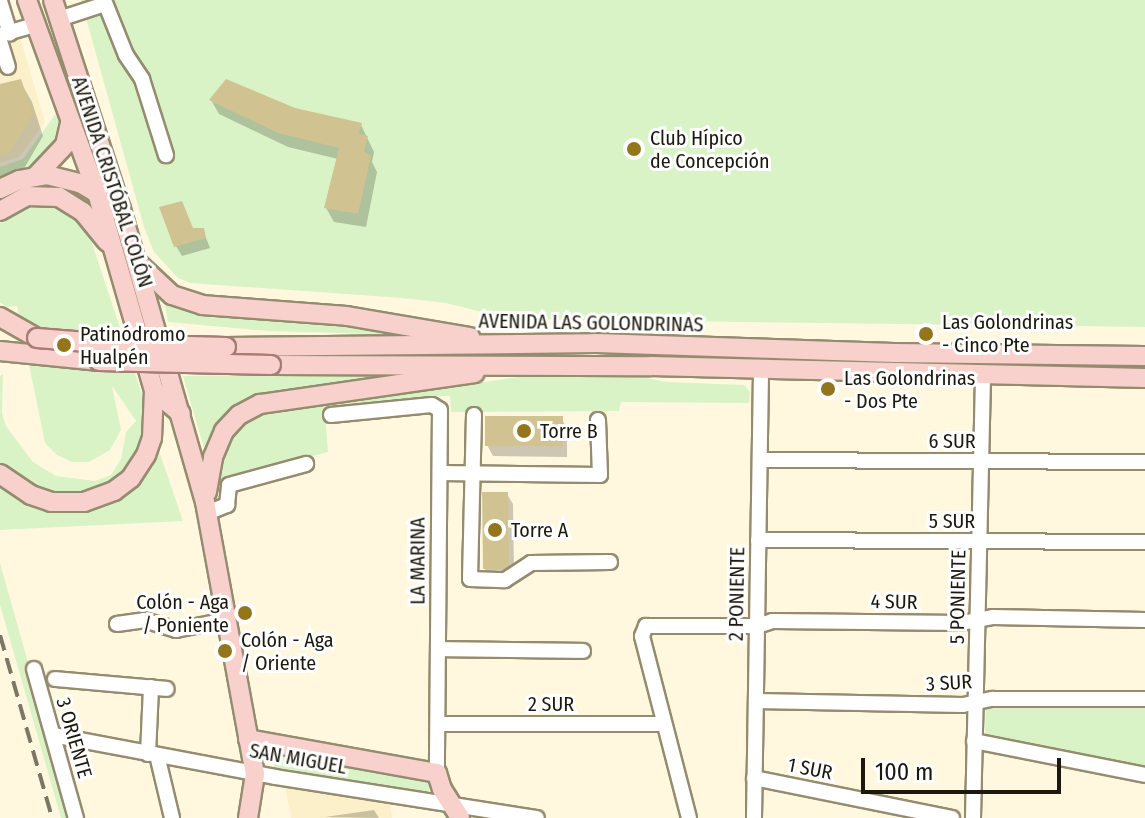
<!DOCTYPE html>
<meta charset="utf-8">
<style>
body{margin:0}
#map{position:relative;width:1145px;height:818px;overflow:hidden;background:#fff8df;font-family:"Fira Sans Condensed",sans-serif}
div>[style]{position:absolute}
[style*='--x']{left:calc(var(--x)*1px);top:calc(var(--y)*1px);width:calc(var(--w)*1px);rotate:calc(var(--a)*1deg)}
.built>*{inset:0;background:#fbf0c9}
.green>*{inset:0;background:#daf3c6}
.shadow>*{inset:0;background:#0003}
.building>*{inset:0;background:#d0c291;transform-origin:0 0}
.roads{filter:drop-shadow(2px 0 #958c70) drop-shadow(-2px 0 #958c70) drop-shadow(0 2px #958c70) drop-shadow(0 -2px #958c70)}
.minor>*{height:14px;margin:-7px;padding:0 7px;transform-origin:7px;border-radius:7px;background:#fff}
.major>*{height:18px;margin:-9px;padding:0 9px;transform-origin:9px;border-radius:9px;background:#f8d1cd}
.rail>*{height:4px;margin-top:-2px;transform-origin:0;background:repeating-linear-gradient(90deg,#7b7666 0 16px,transparent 0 24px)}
.bridges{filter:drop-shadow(2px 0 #a77c74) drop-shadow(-2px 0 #a77c74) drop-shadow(0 2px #a77c74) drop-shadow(0 -2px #a77c74)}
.major-bridge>*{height:18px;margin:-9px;padding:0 9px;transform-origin:9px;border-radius:9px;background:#f8d1cd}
.dots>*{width:22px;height:22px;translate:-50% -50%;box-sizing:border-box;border:4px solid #fff;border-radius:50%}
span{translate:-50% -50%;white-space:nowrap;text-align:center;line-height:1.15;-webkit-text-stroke:6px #fff;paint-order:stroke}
.poi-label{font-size:20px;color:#1b180d}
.left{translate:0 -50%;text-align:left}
.right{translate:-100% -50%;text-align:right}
.street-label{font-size:20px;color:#1b180d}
.scale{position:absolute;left:861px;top:758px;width:200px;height:36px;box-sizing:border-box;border:4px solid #1b180d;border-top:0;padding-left:10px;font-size:24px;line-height:28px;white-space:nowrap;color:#1b180d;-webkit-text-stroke:6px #fff;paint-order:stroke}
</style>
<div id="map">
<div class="built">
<div style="clip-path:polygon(0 0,9px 0,45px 122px,19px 157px,0 163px)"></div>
<div style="clip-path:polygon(294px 784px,390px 801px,392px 818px,291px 818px,285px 787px)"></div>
</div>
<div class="green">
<div style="clip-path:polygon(81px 0,1145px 0,1145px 327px,510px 319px,446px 303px,402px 298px,190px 283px,178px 278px,154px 252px,144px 227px)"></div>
<div style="clip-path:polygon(62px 105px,64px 120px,59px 139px,33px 167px,0 182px,0 167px,23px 159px)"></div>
<div style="clip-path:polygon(51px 202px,70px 210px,88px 231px,143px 397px,146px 419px,145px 437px,132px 467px,110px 488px,60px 498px,21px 481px,0 464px,0 376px,3px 374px,2px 413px,6px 426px,33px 462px,56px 476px,95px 481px,111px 475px,121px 459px,126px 432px,136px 421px,112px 386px,121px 430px,110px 450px,89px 462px,72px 462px,57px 455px,45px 443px,17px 306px,7px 307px,0 302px,0 223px,24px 204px)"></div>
<div style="clip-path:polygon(164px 298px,184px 310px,217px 315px,356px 325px,411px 335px,267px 331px,168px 322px)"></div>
<div style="clip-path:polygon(411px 374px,260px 396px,229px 410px,204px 448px,183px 376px)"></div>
<div style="clip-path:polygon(526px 376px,637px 376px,667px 382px,744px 385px,750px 392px,749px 403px,621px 402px,619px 411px,451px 412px,450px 396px,427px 396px,325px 412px,328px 452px,218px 481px,220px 457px,226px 444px,239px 424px,253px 415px)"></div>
<div style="clip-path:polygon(158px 448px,183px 521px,0 530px,0 479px,36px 505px,68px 513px,94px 508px,118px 501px,140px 483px)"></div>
<div style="clip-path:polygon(0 563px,72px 818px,61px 818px,0 605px)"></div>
<div style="clip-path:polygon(1145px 706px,1145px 769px,985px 735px,986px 707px)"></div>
<div style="clip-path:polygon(281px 753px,424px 778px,429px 782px,429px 791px,417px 795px,276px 770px,273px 763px)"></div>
</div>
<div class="shadow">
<div style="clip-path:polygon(20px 81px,32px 102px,43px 136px,22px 172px,0 178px,0 86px)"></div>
<div style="clip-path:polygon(211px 100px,294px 110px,361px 125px,374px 152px,372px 162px,377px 172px,366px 227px,334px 222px,326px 208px,338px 159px,288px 147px,219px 114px)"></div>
<div style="clip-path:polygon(181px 203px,193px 230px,203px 230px,210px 248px,182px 256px,176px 246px)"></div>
<div style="clip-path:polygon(561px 418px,567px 428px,567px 457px,493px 456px,487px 445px)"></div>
<div style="clip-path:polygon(507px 494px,513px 504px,514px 575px,490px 579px,485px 569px)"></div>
<div style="clip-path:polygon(374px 810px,379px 818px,325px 817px)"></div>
</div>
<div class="building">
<div style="clip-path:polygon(21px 79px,33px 114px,10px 152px,0 154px,0 84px)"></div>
<div style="clip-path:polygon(226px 79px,295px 108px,362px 123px,359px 134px,368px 136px,364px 151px,371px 156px,358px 214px,324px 208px,339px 148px,278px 133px,209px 100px)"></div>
<div style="clip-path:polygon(182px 201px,193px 228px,204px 228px,206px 238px,174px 247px,159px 207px)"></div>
<div style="left:485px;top:416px;width:78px;height:30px"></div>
<div style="clip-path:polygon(482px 492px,508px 492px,509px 565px,504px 569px,483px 569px)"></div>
</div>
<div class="roads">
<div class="minor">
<div style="--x:104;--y:0;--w:59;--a:68.2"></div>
<div style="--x:126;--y:55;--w:29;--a:56"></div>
<div style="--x:142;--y:79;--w:80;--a:72.5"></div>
<div style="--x:0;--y:1;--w:34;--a:73"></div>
<div style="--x:59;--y:19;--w:48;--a:-18.1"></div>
<div style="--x:0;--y:35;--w:36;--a:-16"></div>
<div style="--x:0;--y:41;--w:27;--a:73"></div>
<div style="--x:331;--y:415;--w:101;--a:-5.7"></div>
<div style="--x:432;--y:405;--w:9;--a:32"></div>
<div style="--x:440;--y:410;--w:363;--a:90.5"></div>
<div style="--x:474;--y:415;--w:164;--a:91.4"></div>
<div style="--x:470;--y:579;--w:35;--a:2"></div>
<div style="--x:505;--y:580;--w:31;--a:-33"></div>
<div style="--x:531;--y:563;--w:79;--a:-0.7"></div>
<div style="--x:760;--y:460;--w:385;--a:0.3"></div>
<div style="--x:440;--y:473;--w:160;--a:0.7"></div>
<div style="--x:600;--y:475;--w:55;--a:-92.1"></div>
<div style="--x:207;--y:513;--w:22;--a:-22"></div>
<div style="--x:227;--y:505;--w:20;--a:-84"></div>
<div style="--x:229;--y:485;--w:80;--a:-15.3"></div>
<div style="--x:758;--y:540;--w:387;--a:0.3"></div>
<div style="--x:117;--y:624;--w:27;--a:-8"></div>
<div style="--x:144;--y:620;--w:34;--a:17"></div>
<div style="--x:176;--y:630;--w:51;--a:-11.3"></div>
<div style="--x:439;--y:649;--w:144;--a:0.8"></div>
<div style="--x:34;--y:669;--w:155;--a:74.3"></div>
<div style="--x:55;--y:679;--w:112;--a:5.1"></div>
<div style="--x:756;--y:701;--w:207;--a:1.1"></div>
<div style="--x:963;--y:705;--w:30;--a:-12"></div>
<div style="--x:992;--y:699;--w:153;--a:0"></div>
<div style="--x:438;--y:724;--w:226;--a:0"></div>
<div style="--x:53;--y:735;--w:226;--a:10.7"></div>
<div style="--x:275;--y:777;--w:265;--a:8.9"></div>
<div style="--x:974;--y:741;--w:174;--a:11.2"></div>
<div style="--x:148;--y:754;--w:67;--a:-87.4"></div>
<div style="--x:157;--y:755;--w:65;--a:76.6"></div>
<div style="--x:754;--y:778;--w:202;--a:11.4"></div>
<div style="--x:689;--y:818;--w:188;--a:-104.5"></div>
<div style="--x:642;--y:636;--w:11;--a:-68"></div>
<div style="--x:646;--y:626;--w:111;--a:0"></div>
<div style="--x:757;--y:626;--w:16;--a:-18"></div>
<div style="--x:772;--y:621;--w:190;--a:0.6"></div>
<div style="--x:962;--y:623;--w:32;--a:-11"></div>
<div style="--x:993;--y:617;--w:152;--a:1.1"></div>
<div style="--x:754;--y:818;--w:447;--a:-89.1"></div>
<div style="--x:973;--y:818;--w:442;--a:-88.7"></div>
</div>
<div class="major">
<div style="--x:27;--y:0;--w:205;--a:70.1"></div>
<div style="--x:97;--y:193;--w:206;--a:73.9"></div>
<div style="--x:154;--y:391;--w:35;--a:40"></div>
<div style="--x:53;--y:0;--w:220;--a:72"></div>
<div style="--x:121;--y:209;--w:305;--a:74"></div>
<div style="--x:205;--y:502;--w:277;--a:79.6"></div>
<div style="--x:255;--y:774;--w:45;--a:99"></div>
<div style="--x:36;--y:176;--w:42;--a:-46.9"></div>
<div style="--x:65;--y:145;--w:23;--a:-77"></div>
<div style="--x:0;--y:189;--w:21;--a:-25"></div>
<div style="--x:19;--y:180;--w:28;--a:-10"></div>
<div style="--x:47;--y:175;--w:34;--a:14"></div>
<div style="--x:80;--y:183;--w:21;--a:31"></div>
<div style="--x:0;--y:211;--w:31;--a:-29"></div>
<div style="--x:27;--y:196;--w:32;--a:2"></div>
<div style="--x:59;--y:197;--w:28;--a:32"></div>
<div style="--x:83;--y:212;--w:38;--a:51"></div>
<div style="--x:140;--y:265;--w:44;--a:43.2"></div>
<div style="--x:172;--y:295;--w:32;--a:18"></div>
<div style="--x:202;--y:305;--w:145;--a:4.3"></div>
<div style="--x:347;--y:316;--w:125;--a:9.7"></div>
<div style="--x:0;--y:317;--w:43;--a:29.6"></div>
<div style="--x:226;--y:347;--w:370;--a:-0.6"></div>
<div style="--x:596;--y:343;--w:298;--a:1.9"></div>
<div style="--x:894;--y:353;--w:251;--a:0.7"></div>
<div style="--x:0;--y:351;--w:100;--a:5.8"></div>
<div style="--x:271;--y:365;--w:380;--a:0.2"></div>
<div style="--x:651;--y:366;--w:494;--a:1.4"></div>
<div style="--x:0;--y:474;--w:37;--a:34"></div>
<div style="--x:31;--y:495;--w:21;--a:19"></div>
<div style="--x:51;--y:502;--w:33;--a:0"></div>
<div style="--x:84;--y:502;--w:32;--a:-20"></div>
<div style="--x:114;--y:491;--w:21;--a:-37"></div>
<div style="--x:131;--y:478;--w:27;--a:-57"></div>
<div style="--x:146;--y:455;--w:18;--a:-71"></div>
<div style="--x:152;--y:438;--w:47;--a:-87.6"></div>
<div style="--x:207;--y:492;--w:36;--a:-80"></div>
<div style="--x:213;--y:457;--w:28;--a:-67"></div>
<div style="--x:224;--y:431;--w:22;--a:-47"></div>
<div style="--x:239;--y:415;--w:24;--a:-28"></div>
<div style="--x:260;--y:404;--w:217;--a:-8.2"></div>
<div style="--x:248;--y:739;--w:192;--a:10.2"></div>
<div style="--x:437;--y:773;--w:17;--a:73"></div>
<div style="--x:442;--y:789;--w:34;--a:58"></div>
</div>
</div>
<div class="rail">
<div style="--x:0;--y:635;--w:190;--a:74.1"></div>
</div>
<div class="bridges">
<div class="major-bridge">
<div style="--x:37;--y:338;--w:75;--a:4.6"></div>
<div style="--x:112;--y:344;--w:114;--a:1.5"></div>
<div style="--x:99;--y:361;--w:172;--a:1.3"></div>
</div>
</div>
<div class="dots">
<div style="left:634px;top:149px;background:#93761c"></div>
<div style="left:926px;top:334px;background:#93761c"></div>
<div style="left:64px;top:345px;background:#93761c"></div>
<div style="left:828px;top:389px;background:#93761c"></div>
<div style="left:524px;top:431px;background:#93761c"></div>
<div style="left:495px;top:530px;background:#93761c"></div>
<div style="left:245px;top:613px;background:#93761c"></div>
<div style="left:225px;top:651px;background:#93761c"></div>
</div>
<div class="poi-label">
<span class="left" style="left:650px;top:150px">Club Hípico<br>de Concepción</span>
<span class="left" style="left:942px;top:334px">Las Golondrinas<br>- Cinco Pte</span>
<span class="left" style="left:80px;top:346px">Patinódromo<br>Hualpén</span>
<span class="left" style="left:844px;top:390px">Las Golondrinas<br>- Dos Pte</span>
<span class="left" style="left:540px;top:431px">Torre B</span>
<span class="left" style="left:511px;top:530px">Torre A</span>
<span class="right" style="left:229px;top:614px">Colón - Aga<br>/ Poniente</span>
<span class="left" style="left:241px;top:652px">Colón - Aga<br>/ Oriente</span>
</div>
<div class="street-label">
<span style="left:112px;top:182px;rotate:72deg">AVENIDA CRISTÓBAL COLÓN</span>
<span style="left:591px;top:323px;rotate:1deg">AVENIDA LAS GOLONDRINAS</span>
<span style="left:952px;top:441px">6 SUR</span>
<span style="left:952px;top:521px">5 SUR</span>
<span style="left:418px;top:561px;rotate:-90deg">LA MARINA</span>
<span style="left:737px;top:594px;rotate:-89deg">2 PONIENTE</span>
<span style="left:958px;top:597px;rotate:-89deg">5 PONIENTE</span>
<span style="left:894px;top:602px;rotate:1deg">4 SUR</span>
<span style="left:949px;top:683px;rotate:-3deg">3 SUR</span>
<span style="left:551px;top:704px">2 SUR</span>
<span style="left:74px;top:738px;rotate:74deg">3 ORIENTE</span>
<span style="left:298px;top:759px;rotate:10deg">SAN MIGUEL</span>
<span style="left:810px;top:769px;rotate:11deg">1 SUR</span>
</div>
<div class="scale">100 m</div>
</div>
